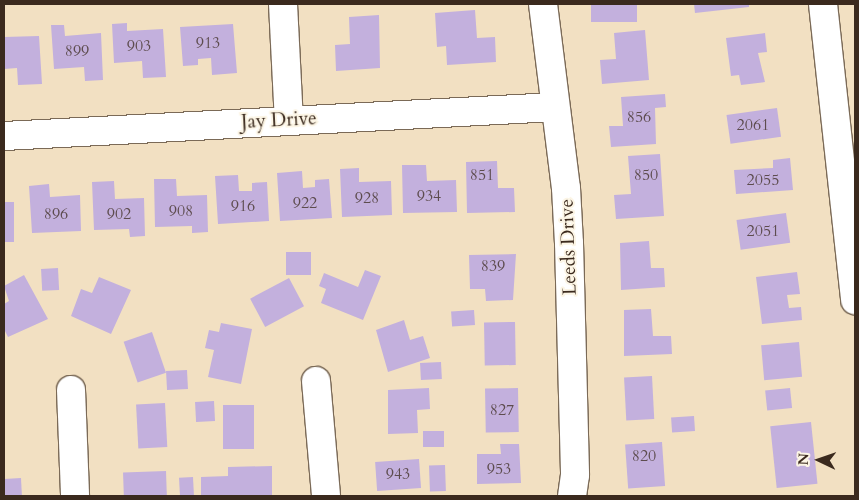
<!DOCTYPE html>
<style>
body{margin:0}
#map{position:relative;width:859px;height:500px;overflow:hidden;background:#f2e0c2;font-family:Cardo,serif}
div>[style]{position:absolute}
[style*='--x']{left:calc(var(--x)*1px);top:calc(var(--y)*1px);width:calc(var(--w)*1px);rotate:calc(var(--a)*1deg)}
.building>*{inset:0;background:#c3b0dd;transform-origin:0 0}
.roads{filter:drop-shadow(1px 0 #7b6a57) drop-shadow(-1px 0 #7b6a57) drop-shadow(0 1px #7b6a57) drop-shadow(0 -1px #7b6a57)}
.minor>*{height:28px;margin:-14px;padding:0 14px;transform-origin:14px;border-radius:14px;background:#fff}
span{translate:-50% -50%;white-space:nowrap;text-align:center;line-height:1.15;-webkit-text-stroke:4px #fcf5e5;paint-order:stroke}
.number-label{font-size:16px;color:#5d4c4e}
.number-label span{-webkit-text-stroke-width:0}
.street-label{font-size:19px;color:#3b2a1e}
.frame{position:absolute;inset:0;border:5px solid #3b2a1e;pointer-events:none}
.north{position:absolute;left:794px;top:435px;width:50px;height:50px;-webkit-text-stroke:4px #fcf5e5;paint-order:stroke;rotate:273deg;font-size:14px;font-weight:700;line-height:20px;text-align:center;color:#3b2a1e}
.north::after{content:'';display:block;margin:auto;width:18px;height:22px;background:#3b2a1e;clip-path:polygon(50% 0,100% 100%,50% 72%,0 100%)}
</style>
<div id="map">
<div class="building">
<div style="left:591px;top:4px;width:46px;height:18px"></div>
<div style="clip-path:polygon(694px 4px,749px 4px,749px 7px,695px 13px)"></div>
<div style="clip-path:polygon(475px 10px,477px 38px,495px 37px,496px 62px,447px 65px,446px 46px,437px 47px,435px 13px)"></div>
<div style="clip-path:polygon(379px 15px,380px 68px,336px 71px,335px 45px,350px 44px,349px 17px)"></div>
<div style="clip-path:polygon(127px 23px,127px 31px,163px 29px,166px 77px,143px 78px,142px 61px,114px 63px,112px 24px)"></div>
<div style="clip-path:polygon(233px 24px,237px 73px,212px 75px,211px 58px,198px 59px,198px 65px,183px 66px,180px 27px)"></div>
<div style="clip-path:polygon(51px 25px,64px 25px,65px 36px,101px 33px,103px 80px,85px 81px,84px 67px,54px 69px)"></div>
<div style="clip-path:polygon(645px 30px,649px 80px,602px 84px,600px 60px,616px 59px,614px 33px)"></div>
<div style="clip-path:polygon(765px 33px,767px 52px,758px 53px,765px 82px,741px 85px,739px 75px,731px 76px,726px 38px)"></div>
<div style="clip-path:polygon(39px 36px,42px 84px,18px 85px,17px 68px,4px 69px,4px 37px)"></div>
<div style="clip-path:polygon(665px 94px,666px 107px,655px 108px,656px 144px,611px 147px,609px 126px,623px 126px,621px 97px)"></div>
<div style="left:777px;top:108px;width:29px;height:51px;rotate:82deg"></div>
<div style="clip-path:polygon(660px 154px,664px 216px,616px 219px,614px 195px,631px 194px,628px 156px)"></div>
<div style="clip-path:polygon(790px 158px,793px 190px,736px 194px,734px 170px,773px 168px,773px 160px)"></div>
<div style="clip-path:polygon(497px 161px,498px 188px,514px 188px,515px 212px,467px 213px,466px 162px)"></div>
<div style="clip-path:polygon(402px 165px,426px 165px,427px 181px,456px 180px,457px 212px,403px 213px)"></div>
<div style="clip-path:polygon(359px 168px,359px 182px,391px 181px,392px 215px,342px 217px,340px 169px)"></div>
<div style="clip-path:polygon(302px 171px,303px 188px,315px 187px,315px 180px,329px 179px,332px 218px,280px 221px,277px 173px)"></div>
<div style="clip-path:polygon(238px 175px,239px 191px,252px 191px,252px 183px,267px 182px,269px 221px,218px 224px,215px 176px)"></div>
<div style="clip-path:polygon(154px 179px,176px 179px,177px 196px,207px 195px,208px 232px,192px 233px,192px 226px,155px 227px)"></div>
<div style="clip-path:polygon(114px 181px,115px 199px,144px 198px,145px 236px,130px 237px,129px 229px,94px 230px,92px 182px)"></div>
<div style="clip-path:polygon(49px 184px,50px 197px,80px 195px,81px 231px,32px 233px,29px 186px)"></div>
<div style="left:4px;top:202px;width:10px;height:40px"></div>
<div style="left:786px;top:213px;width:30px;height:50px;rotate:82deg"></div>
<div style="clip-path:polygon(649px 241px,651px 268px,664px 268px,665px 287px,621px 290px,620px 243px)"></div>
<div style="left:311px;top:252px;width:23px;height:25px;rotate:90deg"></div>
<div style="clip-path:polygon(516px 254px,513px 300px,486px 301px,485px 289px,470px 289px,469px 255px)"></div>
<div style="left:58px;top:268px;width:22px;height:17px;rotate:87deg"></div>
<div style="clip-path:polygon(365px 270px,381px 276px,363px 320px,321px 303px,326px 289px,319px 286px,324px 273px,358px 287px)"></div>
<div style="clip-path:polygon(797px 272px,800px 294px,787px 295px,789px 308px,801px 307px,802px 320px,762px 324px,756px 277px)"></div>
<div style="clip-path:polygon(24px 275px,48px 319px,8px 337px,4px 329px,4px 304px,9px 301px,4px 286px)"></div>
<div style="clip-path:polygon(99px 277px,131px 290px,111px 334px,71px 316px,81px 289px,92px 293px)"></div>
<div style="left:289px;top:278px;width:32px;height:44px;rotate:62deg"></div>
<div style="clip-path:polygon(651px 309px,653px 336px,671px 336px,672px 354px,624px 356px,624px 310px)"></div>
<div style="left:474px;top:310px;width:15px;height:23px;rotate:86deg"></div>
<div style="clip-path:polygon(404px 320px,410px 340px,423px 336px,430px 358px,388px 372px,376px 330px)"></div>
<div style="left:515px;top:322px;width:43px;height:31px;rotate:89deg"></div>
<div style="clip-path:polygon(221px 323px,252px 329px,241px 384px,208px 377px,214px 350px,205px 348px,209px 330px,219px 332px)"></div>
<div style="left:152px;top:332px;width:43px;height:30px;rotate:71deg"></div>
<div style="left:799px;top:342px;width:35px;height:38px;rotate:85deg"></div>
<div style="left:441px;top:362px;width:17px;height:21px;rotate:87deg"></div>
<div style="left:187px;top:370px;width:19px;height:21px;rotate:87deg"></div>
<div style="left:652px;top:376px;width:43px;height:28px;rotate:87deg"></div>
<div style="clip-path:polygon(429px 388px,430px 409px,417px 410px,418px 433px,388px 434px,388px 390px)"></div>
<div style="left:518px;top:388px;width:44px;height:33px;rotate:89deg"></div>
<div style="left:790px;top:388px;width:20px;height:25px;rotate:84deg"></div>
<div style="left:214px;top:401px;width:20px;height:19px;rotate:87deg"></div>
<div style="left:165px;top:403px;width:44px;height:29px;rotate:87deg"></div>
<div style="left:254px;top:405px;width:44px;height:31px;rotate:90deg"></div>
<div style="left:694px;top:416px;width:15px;height:23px;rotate:86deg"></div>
<div style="left:811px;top:422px;width:62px;height:41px;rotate:84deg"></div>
<div style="left:444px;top:431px;width:16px;height:21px;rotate:90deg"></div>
<div style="left:662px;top:442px;width:44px;height:37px;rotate:86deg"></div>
<div style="clip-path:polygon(500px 444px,519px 444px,521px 483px,477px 484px,477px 454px,501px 454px)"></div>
<div style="left:419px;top:459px;width:29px;height:44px;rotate:86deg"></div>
<div style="left:445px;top:465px;width:26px;height:16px;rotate:88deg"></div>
<div style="clip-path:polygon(272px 466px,272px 495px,201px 496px,201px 477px,228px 476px,228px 467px)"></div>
<div style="left:166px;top:471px;width:25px;height:43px;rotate:88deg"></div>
<div style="left:193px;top:477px;width:19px;height:14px;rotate:87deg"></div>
<div style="left:21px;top:478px;width:18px;height:17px;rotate:87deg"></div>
</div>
<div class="roads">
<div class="minor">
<div style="--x:283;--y:4;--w:117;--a:87.1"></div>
<div style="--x:543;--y:4;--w:185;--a:82.9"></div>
<div style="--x:566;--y:188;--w:55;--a:86.9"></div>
<div style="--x:569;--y:243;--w:232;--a:88.5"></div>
<div style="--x:575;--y:475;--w:21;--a:98"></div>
<div style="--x:823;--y:4;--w:298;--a:83.8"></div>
<div style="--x:4;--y:136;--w:552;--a:-3.01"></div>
<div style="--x:316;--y:381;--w:115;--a:85"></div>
<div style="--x:71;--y:390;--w:106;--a:87.8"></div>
</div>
</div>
<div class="number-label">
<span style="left:208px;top:43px">913</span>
<span style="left:139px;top:46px">903</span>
<span style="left:77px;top:51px">899</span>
<span style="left:639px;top:117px">856</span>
<span style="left:753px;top:125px">2061</span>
<span style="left:482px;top:175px">851</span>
<span style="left:646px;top:175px">850</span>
<span style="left:763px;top:180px">2055</span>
<span style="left:429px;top:196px">934</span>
<span style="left:367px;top:198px">928</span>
<span style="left:305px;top:203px">922</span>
<span style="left:243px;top:206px">916</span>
<span style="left:181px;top:211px">908</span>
<span style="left:56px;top:214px">896</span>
<span style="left:119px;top:214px">902</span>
<span style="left:763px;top:231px">2051</span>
<span style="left:493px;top:266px">839</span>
<span style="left:502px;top:410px">827</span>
<span style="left:644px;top:456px">820</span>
<span style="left:499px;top:469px">953</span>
<span style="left:398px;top:474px">943</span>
</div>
<div class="street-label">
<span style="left:279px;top:121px;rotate:-3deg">Jay Drive</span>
<span style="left:569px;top:247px;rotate:-92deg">Leeds Drive</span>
</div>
<div class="frame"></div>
<div class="north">N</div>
</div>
